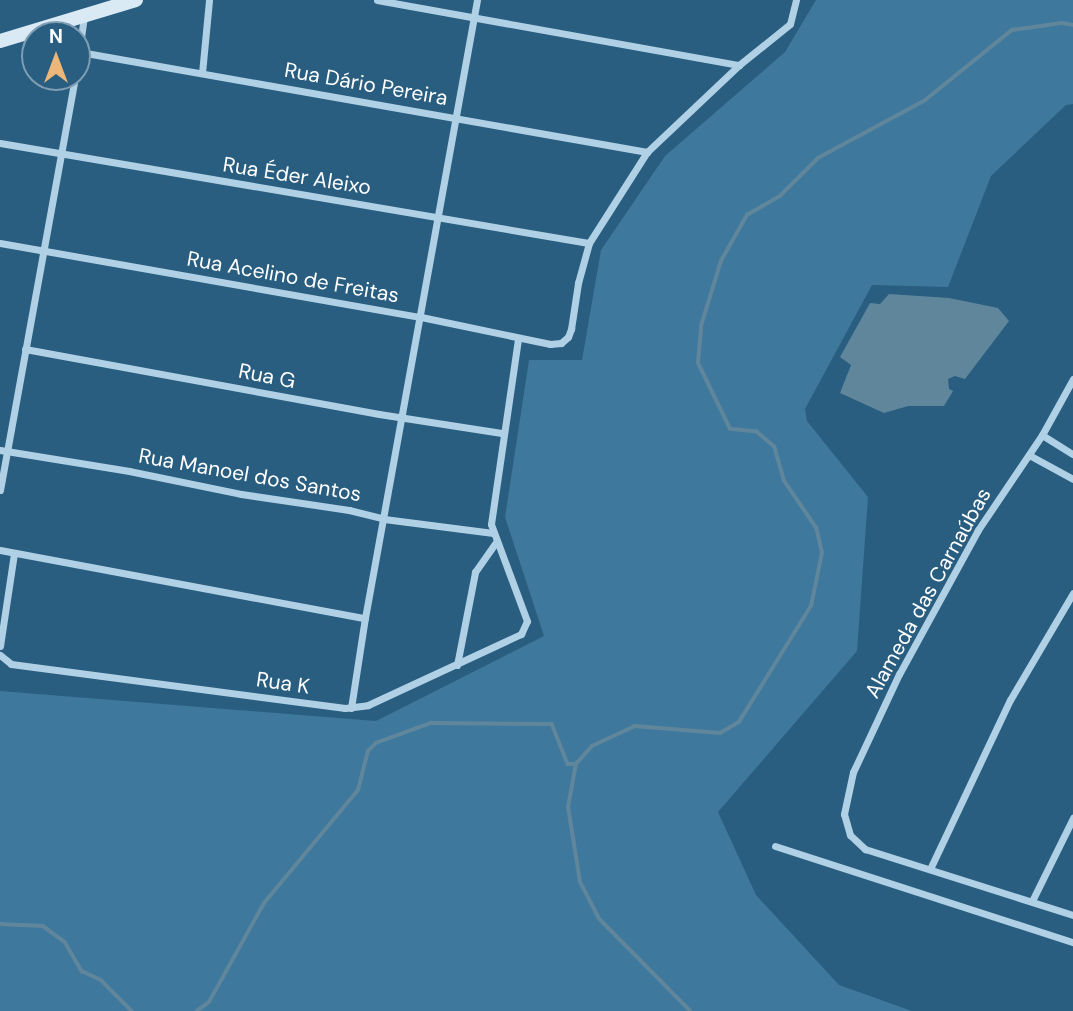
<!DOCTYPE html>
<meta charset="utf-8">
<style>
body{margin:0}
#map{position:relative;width:1073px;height:1011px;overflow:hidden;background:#295e80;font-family:"DM Sans",sans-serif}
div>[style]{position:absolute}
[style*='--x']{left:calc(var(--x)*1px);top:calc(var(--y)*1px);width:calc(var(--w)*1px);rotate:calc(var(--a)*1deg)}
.green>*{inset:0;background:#3e789d}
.water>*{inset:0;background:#60869c}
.stream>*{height:3.5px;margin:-1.75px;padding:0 1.75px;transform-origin:1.75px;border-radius:1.75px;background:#60869c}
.street>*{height:7px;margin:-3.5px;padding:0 3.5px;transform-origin:3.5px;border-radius:3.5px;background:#b0d1e5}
.secondary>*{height:14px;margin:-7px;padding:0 7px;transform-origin:7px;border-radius:7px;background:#d9eaf5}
span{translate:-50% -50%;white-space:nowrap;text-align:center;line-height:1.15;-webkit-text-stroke:5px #295e80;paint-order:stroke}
.street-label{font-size:21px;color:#fff}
.north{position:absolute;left:21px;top:21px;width:70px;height:70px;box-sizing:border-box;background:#295e80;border:2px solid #7f9eb3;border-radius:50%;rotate:0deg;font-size:19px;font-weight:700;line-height:28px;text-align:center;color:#fff}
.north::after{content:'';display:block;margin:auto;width:24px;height:32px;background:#ecb778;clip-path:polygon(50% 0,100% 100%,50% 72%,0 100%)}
</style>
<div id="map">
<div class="green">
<div style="clip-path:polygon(816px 0,1073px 0,1073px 104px,1066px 105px,991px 176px,948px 287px,872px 285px,805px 409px,807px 421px,868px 497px,857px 651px,718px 812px,756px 895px,839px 985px,912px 1011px,0 1011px,0 691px,376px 721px,544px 636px,505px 517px,529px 360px,582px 360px,601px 250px,665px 156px,785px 52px)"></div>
</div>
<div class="water">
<div style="clip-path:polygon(889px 294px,949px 298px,998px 308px,1009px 321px,965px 379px,955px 376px,948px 379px,949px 389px,953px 391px,944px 406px,908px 406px,884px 413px,840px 393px,851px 365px,840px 357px,870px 303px,880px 304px)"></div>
</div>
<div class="stream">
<div style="--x:0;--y:924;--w:43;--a:2.7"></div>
<div style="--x:43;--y:926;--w:27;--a:36"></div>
<div style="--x:65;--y:942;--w:34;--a:60"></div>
<div style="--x:82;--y:971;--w:21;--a:25"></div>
<div style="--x:101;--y:980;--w:44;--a:45"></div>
<div style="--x:197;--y:1011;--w:15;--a:-37"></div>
<div style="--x:209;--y:1002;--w:113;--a:-60.9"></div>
<div style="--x:264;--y:903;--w:147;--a:-50.2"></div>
<div style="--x:358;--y:790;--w:40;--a:-75.6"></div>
<div style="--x:368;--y:751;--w:11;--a:-45"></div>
<div style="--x:376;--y:743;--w:59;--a:-20"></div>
<div style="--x:431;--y:723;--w:121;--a:0.5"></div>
<div style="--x:552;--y:724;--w:43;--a:68.2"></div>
<div style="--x:568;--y:764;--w:8;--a:0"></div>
<div style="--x:690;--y:1011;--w:129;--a:-134.7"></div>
<div style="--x:599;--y:919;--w:42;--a:-117.2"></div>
<div style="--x:580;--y:882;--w:76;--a:-99.1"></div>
<div style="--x:568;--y:807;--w:44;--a:-79.5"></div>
<div style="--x:576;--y:764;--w:24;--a:-48"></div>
<div style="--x:592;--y:746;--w:47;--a:-24.9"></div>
<div style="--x:635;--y:726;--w:85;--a:4.7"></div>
<div style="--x:720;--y:733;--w:22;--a:-30"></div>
<div style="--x:739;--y:722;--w:137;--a:-58.2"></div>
<div style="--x:811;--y:606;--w:54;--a:-78.3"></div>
<div style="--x:822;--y:553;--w:26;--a:-103"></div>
<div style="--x:816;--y:528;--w:57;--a:-124.2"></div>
<div style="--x:784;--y:481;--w:35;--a:-106"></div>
<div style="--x:774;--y:447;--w:23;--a:-139"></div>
<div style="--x:757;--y:432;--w:27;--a:-174"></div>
<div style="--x:730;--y:429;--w:73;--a:-115.9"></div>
<div style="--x:698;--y:363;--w:37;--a:-85"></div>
<div style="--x:701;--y:326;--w:68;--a:-72.9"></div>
<div style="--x:721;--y:261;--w:53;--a:-60.5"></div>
<div style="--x:747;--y:215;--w:39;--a:-30"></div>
<div style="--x:781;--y:195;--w:52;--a:-45"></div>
<div style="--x:818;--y:158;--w:120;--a:-28.3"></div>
<div style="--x:924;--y:101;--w:113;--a:-38.9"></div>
<div style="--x:1012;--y:30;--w:50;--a:-8"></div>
<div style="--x:1062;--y:23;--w:11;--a:10"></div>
</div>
<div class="street">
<div style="--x:377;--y:0;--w:368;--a:10.2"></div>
<div style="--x:80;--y:52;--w:576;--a:10"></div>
<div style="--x:77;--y:66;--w:50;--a:-82"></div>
<div style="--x:202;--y:73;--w:73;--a:-84.5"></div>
<div style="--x:0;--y:143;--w:597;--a:9.64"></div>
<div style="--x:0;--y:243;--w:427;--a:10"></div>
<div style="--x:421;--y:317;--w:132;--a:11.8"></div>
<div style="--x:550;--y:344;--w:11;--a:-5"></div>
<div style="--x:561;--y:343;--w:9;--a:-41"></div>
<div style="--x:568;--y:337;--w:9;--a:-69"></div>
<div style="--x:571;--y:329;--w:47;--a:-81.3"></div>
<div style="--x:578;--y:283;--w:41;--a:-74.6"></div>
<div style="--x:589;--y:243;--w:108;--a:-57.5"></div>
<div style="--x:647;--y:152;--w:127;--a:-43.4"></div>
<div style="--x:739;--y:65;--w:65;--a:-38.8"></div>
<div style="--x:790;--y:24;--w:25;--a:-76"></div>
<div style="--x:25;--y:349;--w:360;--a:10.4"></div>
<div style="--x:379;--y:414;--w:124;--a:8.8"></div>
<div style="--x:1073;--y:379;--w:64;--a:119"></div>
<div style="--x:1042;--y:435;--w:115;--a:124"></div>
<div style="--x:978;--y:530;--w:164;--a:118.7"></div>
<div style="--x:899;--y:674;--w:108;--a:115.1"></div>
<div style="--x:853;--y:772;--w:43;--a:102.1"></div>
<div style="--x:844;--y:814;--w:22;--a:74"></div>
<div style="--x:850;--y:835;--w:21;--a:43"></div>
<div style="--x:865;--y:849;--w:218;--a:17.6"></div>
<div style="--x:1042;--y:435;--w:36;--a:32"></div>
<div style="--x:0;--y:450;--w:131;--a:9.2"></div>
<div style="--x:129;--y:471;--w:114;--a:11.6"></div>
<div style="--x:241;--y:494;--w:109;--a:8.4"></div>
<div style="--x:349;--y:510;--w:36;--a:14"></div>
<div style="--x:384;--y:519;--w:110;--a:7.3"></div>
<div style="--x:1029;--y:455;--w:50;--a:28.6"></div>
<div style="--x:0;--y:490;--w:420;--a:-79.7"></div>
<div style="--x:0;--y:550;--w:371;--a:10.6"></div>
<div style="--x:0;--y:646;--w:94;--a:-81.4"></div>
<div style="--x:0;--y:655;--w:14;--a:39"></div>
<div style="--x:11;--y:664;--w:337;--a:7.5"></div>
<div style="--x:345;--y:708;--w:23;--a:-7"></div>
<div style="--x:368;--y:705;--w:169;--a:-24.9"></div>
<div style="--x:521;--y:634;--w:14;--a:-65"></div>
<div style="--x:527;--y:621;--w:103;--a:-110.4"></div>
<div style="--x:491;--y:524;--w:188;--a:-81.7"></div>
<div style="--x:457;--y:665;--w:95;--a:-79"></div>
<div style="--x:475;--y:572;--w:37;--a:-55"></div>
<div style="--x:351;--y:708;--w:91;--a:-81.2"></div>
<div style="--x:365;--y:618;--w:628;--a:-79.73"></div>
<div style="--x:775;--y:846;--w:313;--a:17.9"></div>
<div style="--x:930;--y:869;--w:187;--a:-64.7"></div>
<div style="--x:1010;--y:700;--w:124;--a:-59.5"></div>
<div style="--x:1032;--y:901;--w:93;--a:-63.7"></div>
</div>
<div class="secondary">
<div style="--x:0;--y:41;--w:142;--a:-16.8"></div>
</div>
<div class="street-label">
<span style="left:366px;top:84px;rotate:10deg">Rua Dário Pereira</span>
<span style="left:297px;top:176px;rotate:9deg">Rua Éder Aleixo</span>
<span style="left:293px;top:277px;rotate:10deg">Rua Acelino de Freitas</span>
<span style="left:267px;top:376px;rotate:11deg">Rua G</span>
<span style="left:250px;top:475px;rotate:10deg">Rua Manoel dos Santos</span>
<span style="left:928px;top:593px;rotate:-61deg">Alameda das Carnaúbas</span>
<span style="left:283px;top:683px;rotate:8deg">Rua K</span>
</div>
<div class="north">N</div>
</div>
